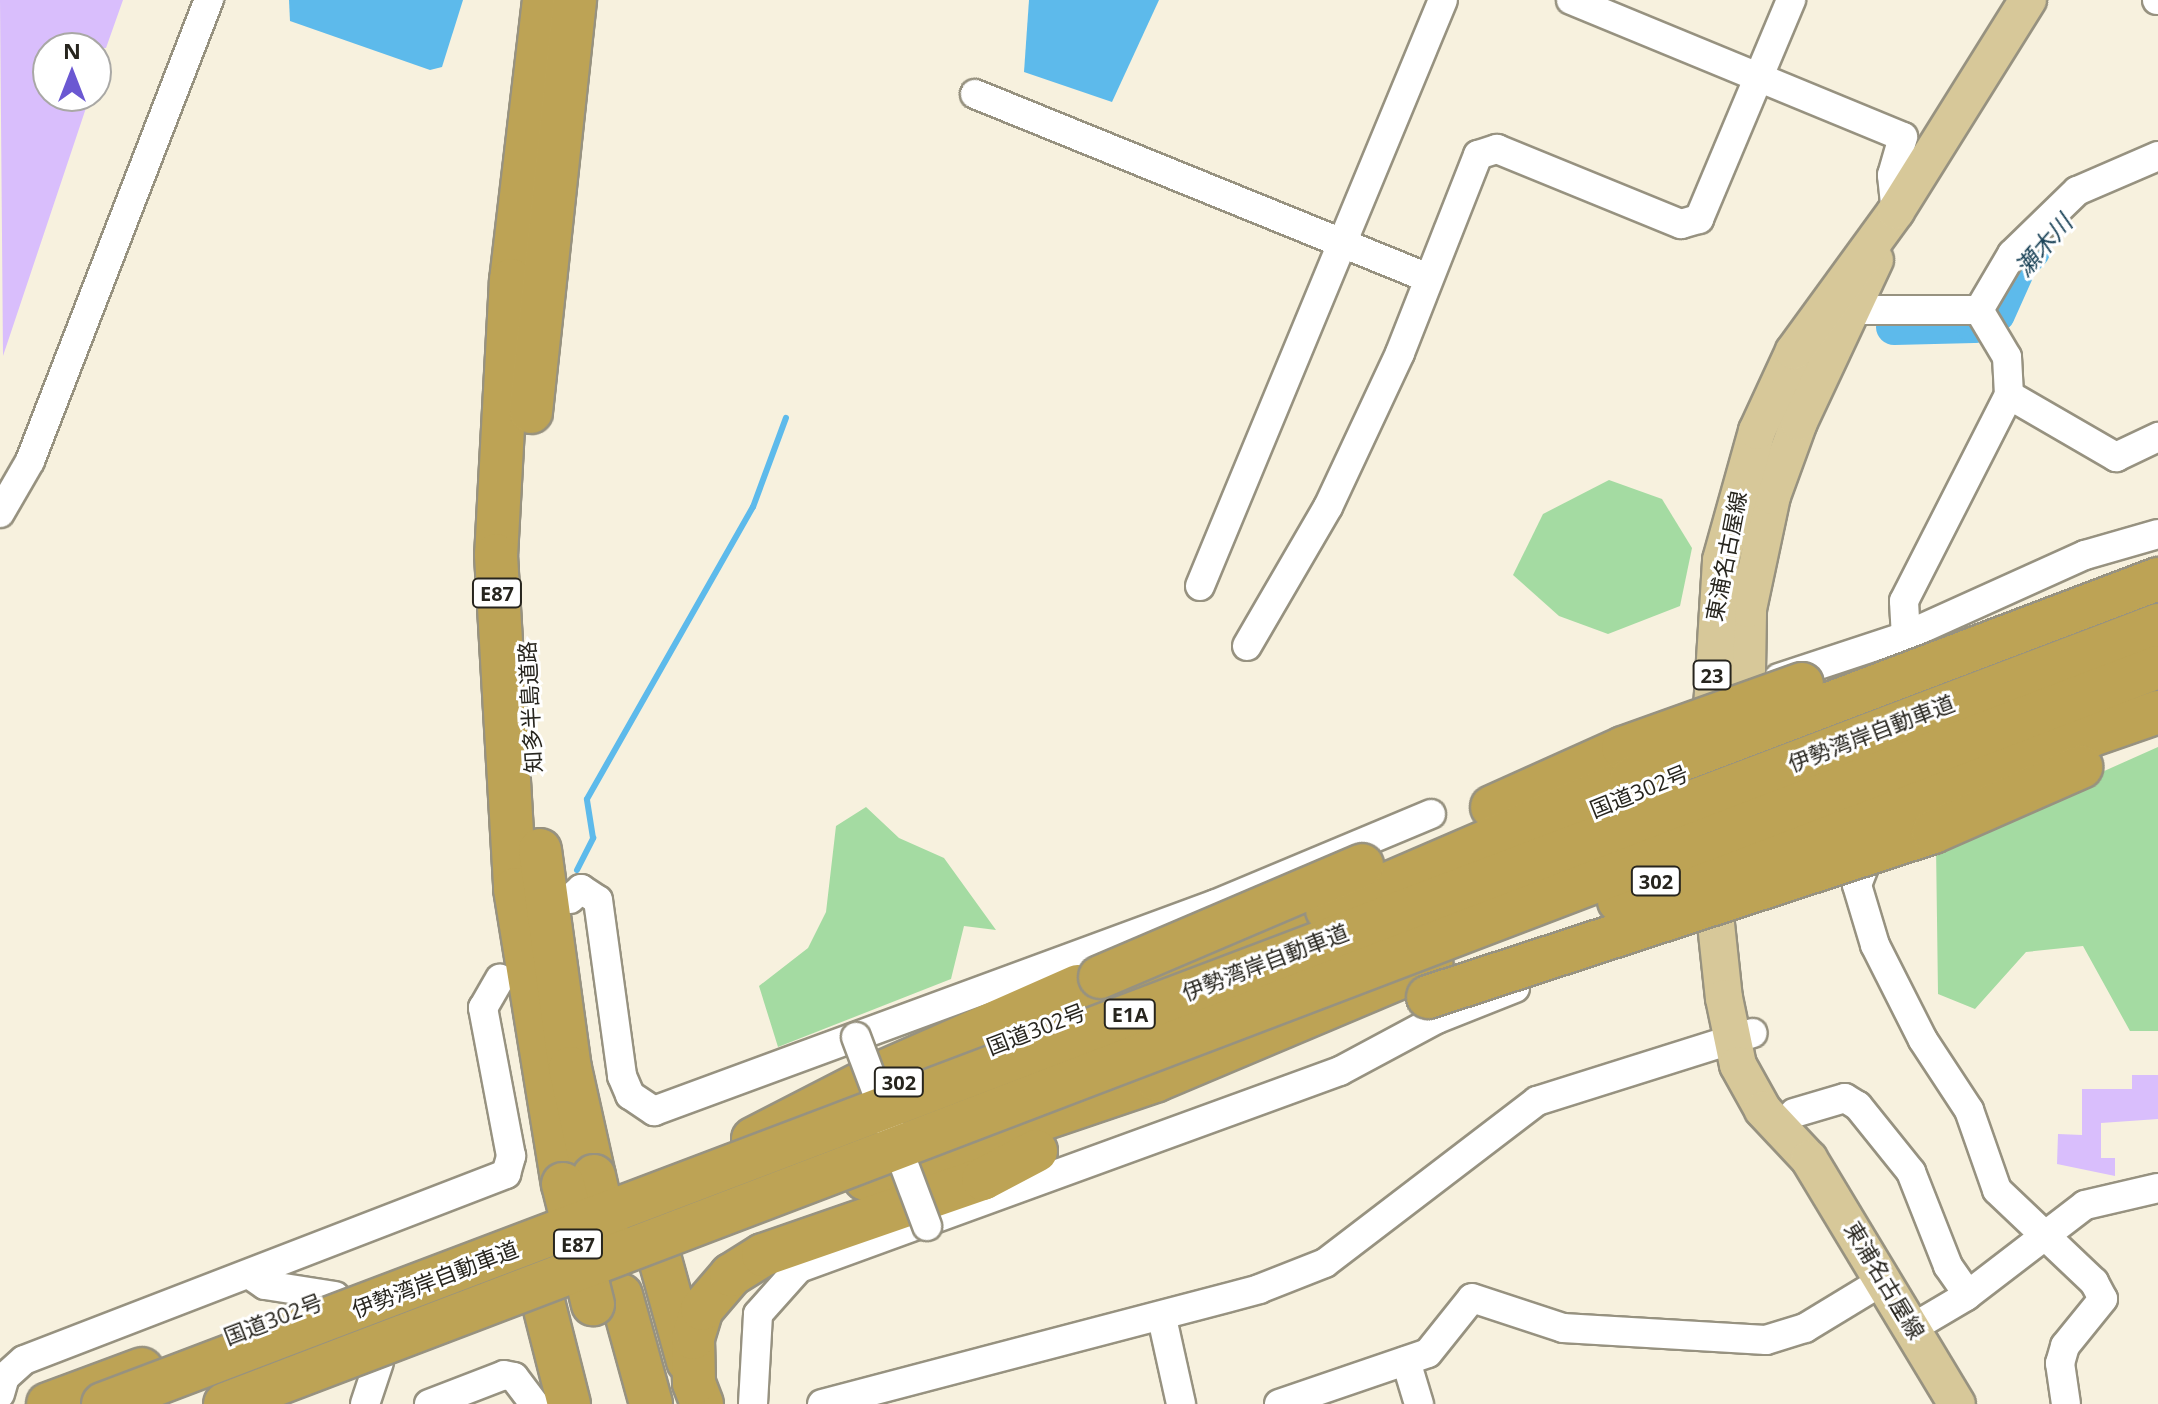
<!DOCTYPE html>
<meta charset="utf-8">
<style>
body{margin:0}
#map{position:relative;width:2158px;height:1404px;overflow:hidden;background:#f7f1de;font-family:"Open Sans","Noto Sans JP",sans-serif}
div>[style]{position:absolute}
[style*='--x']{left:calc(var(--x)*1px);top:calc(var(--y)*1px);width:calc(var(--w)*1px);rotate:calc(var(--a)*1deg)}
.green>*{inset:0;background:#a4dba2}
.water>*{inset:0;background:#5dbaeb}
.stream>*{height:6px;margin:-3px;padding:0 3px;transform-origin:3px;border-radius:3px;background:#5dbaeb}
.river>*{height:36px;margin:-18px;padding:0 18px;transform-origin:18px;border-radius:18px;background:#5dbaeb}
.building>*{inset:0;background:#d9befc}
.roads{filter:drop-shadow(2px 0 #979280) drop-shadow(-2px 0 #979280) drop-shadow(0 2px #979280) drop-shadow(0 -2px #979280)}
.minor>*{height:28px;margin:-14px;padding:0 14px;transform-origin:14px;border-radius:14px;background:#fff}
.major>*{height:36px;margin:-18px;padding:0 18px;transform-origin:18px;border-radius:18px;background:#d7c899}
.highway>*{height:42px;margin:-21px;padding:0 21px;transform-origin:21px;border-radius:21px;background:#bda355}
.bridges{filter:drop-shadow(2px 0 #979280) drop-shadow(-2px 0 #979280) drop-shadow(0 2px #979280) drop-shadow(0 -2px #979280)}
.minor-bridge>*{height:28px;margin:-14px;padding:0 14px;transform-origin:14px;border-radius:14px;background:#fff}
.highway-bridge>*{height:42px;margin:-21px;padding:0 21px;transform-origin:21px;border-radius:21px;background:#bda355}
span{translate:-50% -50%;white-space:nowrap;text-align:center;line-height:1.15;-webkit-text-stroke:6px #fff;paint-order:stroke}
.shield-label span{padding:2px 6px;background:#fff;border:2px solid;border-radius:6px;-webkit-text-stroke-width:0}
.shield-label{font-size:20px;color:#27251e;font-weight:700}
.street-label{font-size:22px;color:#27251e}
.water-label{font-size:24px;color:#1b4358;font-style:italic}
.north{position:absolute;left:32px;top:32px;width:80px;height:80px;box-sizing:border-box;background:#fff;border:2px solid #a9a8a5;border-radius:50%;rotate:0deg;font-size:22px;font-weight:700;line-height:32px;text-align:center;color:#27251e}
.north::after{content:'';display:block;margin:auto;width:28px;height:36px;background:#6b58d2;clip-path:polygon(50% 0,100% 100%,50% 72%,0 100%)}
</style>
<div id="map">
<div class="green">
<div style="clip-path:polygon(1609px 480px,1662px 499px,1692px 548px,1680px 606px,1608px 634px,1559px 616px,1513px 575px,1543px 514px)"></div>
<div style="clip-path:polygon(2158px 747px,2158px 1031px,2130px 1031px,2083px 946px,2026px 952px,1975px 1009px,1938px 994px,1936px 846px)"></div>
<div style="clip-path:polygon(866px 807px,899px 838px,944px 858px,996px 930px,964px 926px,951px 979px,778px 1047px,759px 986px,808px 948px,826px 912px,836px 826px)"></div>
</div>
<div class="water">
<div style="clip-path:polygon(289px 0,463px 0,442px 67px,430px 70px,290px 21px)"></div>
<div style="clip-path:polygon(1029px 0,1159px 0,1112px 102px,1024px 72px)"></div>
</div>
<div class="stream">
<div style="--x:577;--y:870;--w:36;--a:-63"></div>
<div style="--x:593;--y:838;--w:39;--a:-99"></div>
<div style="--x:587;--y:799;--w:336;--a:-60.4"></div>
<div style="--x:753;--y:507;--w:95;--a:-69.7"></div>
</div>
<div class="river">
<div style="--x:1894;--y:327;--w:80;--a:-1.4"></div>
<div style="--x:1974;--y:325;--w:25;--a:-26"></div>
<div style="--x:1997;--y:314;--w:54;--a:-65.8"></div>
<div style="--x:2019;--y:265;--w:19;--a:-47"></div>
</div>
<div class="building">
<div style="clip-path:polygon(0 0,123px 0,106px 48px,48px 48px,48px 96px,90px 96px,3px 356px)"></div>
<div style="clip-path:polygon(2132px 1075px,2158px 1075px,2158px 1119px,2101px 1123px,2101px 1158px,2115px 1158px,2115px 1176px,2057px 1164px,2058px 1134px,2082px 1135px,2082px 1089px,2132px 1089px)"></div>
</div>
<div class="roads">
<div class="minor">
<div style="--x:1571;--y:0;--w:359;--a:22.4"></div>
<div style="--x:1903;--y:137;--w:40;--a:106"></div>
<div style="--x:1892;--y:175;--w:36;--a:84"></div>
<div style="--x:2157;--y:0;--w:1;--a:0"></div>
<div style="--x:975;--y:94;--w:489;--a:22.1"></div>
<div style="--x:1835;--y:310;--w:144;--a:0"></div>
<div style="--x:1979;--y:310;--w:65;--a:-59.5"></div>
<div style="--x:2012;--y:254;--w:91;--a:-44.1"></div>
<div style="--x:2077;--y:191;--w:88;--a:-23.4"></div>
<div style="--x:2009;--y:395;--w:124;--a:30.1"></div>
<div style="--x:2116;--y:457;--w:47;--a:-25.5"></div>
<div style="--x:0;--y:513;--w:60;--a:-60"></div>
<div style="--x:30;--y:461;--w:495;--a:-68.8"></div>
<div style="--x:1200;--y:586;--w:634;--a:-67.48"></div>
<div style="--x:1247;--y:646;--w:161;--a:-59.8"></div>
<div style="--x:1328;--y:507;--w:170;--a:-64.9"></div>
<div style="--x:1400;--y:353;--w:213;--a:-68.5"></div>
<div style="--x:1478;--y:155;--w:20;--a:-18"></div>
<div style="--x:1497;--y:149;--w:199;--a:22.2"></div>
<div style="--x:1681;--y:224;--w:19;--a:-16"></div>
<div style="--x:1699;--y:219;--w:238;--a:-67.2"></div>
<div style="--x:1779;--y:678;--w:131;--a:-18.3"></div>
<div style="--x:1903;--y:637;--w:200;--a:-24.3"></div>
<div style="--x:2085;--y:555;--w:76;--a:-16"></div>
<div style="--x:1909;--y:691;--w:90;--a:-93.2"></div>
<div style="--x:1904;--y:601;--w:231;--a:-63"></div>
<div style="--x:2009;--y:395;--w:38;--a:-93"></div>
<div style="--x:2007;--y:357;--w:55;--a:-120.8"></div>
<div style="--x:1873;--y:844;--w:44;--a:111.3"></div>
<div style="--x:1857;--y:885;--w:63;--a:73.3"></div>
<div style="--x:1875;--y:945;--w:106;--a:63.2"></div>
<div style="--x:1923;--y:1040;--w:84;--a:56.7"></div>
<div style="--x:1969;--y:1110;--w:85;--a:70.7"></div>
<div style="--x:1997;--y:1190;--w:134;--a:43.5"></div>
<div style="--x:2094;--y:1282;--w:19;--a:62"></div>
<div style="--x:2103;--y:1299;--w:60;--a:129"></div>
<div style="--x:2065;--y:1346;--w:18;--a:106"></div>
<div style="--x:2060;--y:1363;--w:41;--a:81.7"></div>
<div style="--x:570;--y:899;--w:15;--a:-42"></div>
<div style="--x:581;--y:889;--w:20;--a:33"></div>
<div style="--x:598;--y:900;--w:178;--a:82.2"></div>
<div style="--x:622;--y:1076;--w:21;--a:67"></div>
<div style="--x:630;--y:1095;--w:29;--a:34"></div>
<div style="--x:654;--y:1111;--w:599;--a:-20.22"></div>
<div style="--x:1216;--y:904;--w:233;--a:-22.7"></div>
<div style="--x:1794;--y:1113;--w:53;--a:-16.4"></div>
<div style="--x:1845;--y:1098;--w:15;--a:32"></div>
<div style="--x:1858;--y:1106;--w:85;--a:51.2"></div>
<div style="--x:1911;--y:1172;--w:101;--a:68.5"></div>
<div style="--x:1948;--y:1266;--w:35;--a:55"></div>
<div style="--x:249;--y:1274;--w:19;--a:35"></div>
<div style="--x:265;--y:1285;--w:71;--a:8.9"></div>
<div style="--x:1162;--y:1318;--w:88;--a:77.5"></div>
<div style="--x:1914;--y:1327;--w:59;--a:-30.5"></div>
<div style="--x:1965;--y:1297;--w:151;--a:-37.5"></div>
<div style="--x:2085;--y:1205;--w:75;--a:-13.1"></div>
<div style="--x:1406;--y:1361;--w:45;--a:73.2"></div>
<div style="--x:0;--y:1394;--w:18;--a:-74"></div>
<div style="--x:5;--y:1377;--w:25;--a:-42"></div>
<div style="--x:24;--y:1360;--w:517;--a:-21.1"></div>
<div style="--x:506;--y:1174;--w:19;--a:-74"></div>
<div style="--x:511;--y:1156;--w:151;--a:-100.7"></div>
<div style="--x:483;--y:1008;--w:34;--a:-60"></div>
<div style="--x:365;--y:1404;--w:44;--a:-71.6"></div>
<div style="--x:429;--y:1404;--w:80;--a:-21.1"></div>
<div style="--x:504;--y:1375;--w:10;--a:11"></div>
<div style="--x:514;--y:1377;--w:34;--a:53"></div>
<div style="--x:753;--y:1404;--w:90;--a:-86.8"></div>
<div style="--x:758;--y:1314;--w:62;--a:-48.3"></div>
<div style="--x:799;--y:1268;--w:576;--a:-20.01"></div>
<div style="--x:1340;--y:1071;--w:110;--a:-28.2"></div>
<div style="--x:1437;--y:1019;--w:84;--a:-21.7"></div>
<div style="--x:822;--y:1404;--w:452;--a:-14.7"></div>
<div style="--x:1259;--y:1289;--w:71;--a:-21.5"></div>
<div style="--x:1325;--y:1263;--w:267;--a:-37.4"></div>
<div style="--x:1537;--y:1101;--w:226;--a:-17.5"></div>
<div style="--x:1279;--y:1404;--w:157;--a:-18.9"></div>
<div style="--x:1428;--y:1353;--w:70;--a:-51.3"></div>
<div style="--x:1472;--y:1298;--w:96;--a:18.2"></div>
<div style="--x:1563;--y:1328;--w:203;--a:3.4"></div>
<div style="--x:1766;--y:1340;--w:41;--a:-17.1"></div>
<div style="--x:1805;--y:1328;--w:92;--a:-31.3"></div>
</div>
<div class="major">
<div style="--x:1746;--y:728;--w:119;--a:-89"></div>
<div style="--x:1748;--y:609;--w:116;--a:-78"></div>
<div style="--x:1772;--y:496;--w:79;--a:-70"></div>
<div style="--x:1799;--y:422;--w:179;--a:-64.9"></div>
<div style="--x:1710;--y:741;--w:181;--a:-86.5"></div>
<div style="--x:1721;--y:560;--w:134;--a:-74.4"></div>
<div style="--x:1757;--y:431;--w:88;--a:-65.2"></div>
<div style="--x:1794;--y:351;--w:173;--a:-53.9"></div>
<div style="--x:1896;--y:211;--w:249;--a:-58"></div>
<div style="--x:1711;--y:877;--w:122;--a:83.9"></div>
<div style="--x:1724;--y:998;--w:68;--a:78.2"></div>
<div style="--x:1738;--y:1065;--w:51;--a:60.9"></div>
<div style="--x:1763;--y:1110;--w:67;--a:46.8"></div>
<div style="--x:1809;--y:1159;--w:286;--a:58.9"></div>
</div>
<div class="highway">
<div style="--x:544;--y:0;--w:282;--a:96.7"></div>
<div style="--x:511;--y:280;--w:275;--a:93.1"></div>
<div style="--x:496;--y:555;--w:335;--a:86.7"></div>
<div style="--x:515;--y:889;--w:299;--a:80.8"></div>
<div style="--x:531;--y:412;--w:414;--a:-83.9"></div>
<div style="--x:540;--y:850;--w:220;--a:82.2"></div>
<div style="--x:570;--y:1068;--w:111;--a:77.5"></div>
<div style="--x:1053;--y:1022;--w:333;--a:-21.3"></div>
<div style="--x:753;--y:1139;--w:146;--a:-27.3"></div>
<div style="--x:883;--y:1072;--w:213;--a:-23.8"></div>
<div style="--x:865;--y:1179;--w:308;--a:-18.7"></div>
<div style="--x:1157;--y:1080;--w:298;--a:-22.9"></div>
<div style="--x:645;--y:1205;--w:162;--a:74.6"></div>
<div style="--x:530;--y:1250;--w:159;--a:75.8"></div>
<div style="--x:621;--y:1295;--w:113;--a:74.6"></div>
<div style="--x:48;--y:1404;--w:100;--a:-20.4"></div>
<div style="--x:702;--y:1404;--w:22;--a:-111"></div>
<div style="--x:694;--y:1383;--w:45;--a:-91.3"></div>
<div style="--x:693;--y:1338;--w:30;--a:-73"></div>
<div style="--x:702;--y:1309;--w:45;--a:-49.5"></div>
<div style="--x:731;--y:1275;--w:38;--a:-32"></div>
<div style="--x:763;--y:1255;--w:233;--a:-19.1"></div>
<div style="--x:983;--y:1179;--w:60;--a:-27.8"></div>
</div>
</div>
<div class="bridges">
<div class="minor-bridge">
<div style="--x:856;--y:1037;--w:202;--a:69.4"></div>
</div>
<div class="highway-bridge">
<div style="--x:1492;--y:807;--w:144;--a:-24.2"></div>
<div style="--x:1623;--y:748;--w:190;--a:-19.7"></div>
<div style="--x:1619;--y:901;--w:571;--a:-19.32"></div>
<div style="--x:1327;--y:910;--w:331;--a:-23.3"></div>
<div style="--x:1631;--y:779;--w:564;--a:-20.78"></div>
<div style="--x:1100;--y:977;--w:285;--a:-23.1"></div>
<div style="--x:1428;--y:997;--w:531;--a:-18.09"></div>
<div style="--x:1933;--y:832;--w:162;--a:-23.7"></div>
<div style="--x:594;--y:1176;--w:67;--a:77"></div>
<div style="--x:563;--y:1184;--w:124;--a:76"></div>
<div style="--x:103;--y:1404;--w:2198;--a:-20.76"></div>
<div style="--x:225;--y:1404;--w:2069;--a:-20.87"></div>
</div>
</div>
<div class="shield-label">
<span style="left:497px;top:593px">E87</span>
<span style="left:1712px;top:675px">23</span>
<span style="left:1656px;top:881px">302</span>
<span style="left:1130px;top:1014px">E1A</span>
<span style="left:899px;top:1082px">302</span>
<span style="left:578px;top:1244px">E87</span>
</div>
<div class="street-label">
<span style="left:1726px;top:556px;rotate:-79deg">東浦名古屋線</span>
<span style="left:530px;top:707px;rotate:-93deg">知多半島道路</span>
<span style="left:1871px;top:733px;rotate:-21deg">伊勢湾岸自動車道</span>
<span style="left:1639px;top:791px;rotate:-22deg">国道302号</span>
<span style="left:1265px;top:962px;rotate:-21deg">伊勢湾岸自動車道</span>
<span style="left:1036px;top:1029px;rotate:-21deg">国道302号</span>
<span style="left:435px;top:1279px;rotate:-21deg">伊勢湾岸自動車道</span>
<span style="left:1885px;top:1280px;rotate:59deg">東浦名古屋線</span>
<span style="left:273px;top:1319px;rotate:-21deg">国道302号</span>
</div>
<div class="water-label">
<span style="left:2043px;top:245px;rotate:-49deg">瀬木川</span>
</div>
<div class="north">N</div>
</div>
